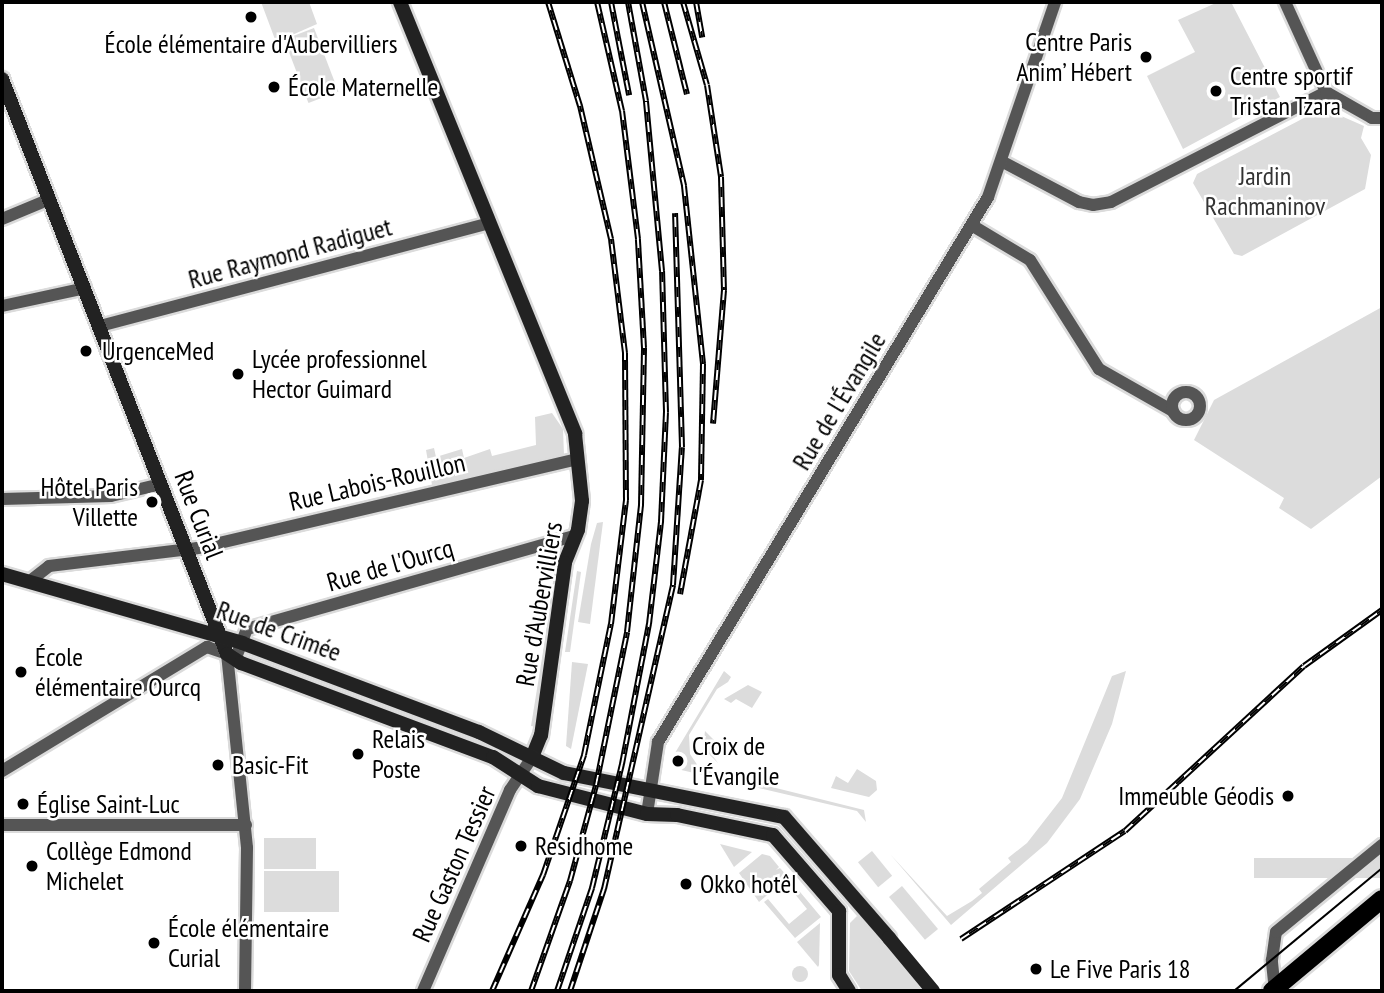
<!DOCTYPE html>
<meta charset="utf-8">
<style>
body{margin:0}
#map{position:relative;width:1384px;height:993px;overflow:hidden;background:#fff;font-family:"PT Sans Narrow",sans-serif}
div>[style]{position:absolute}
[style*='--x']{left:calc(var(--x)*1px);top:calc(var(--y)*1px);width:calc(var(--w)*1px);rotate:calc(var(--a)*1deg)}
.green>*{inset:0;background:#dcdcdc;transform-origin:0 0}
.round{border-radius:50%}
.roads{filter:drop-shadow(2px 0 #dbdbdb) drop-shadow(-2px 0 #dbdbdb) drop-shadow(0 2px #dbdbdb) drop-shadow(0 -2px #dbdbdb)}
.street>*{height:12px;margin:-6px;padding:0 6px;transform-origin:6px;border-radius:6px;background:#555}
.street>.ring{margin:-6px;padding:0;box-sizing:content-box;background:none;border:12px solid #555;border-radius:50%}
.secondary>*{height:14px;margin:-7px;padding:0 7px;transform-origin:7px;border-radius:7px;background:#222}
.primary>*{height:18px;margin:-9px;padding:0 9px;transform-origin:9px;border-radius:9px;background:#000}
.tram>*{height:2px;margin:-1px;padding:0 1px;transform-origin:1px;border-radius:1px;background:#000}
.rail>*{height:6px;margin-top:-3px;transform-origin:0;background:repeating-linear-gradient(90deg,#fff 0 10px,#000 0 20px);box-sizing:border-box;border-block:2px solid #000}
.secondary-bridge>*{height:14px;margin:-7px;padding:0 7px;transform-origin:7px;border-radius:7px;background:#222}
.dots>*{width:19px;height:19px;translate:-50% -50%;box-sizing:border-box;border:4px solid #fff;border-radius:50%}
span{translate:-50% -50%;white-space:nowrap;text-align:center;line-height:1.15;-webkit-text-stroke:5px #fff;paint-order:stroke}
.poi-label{font-size:26px;color:#000}
.right{translate:-100% -50%;text-align:right}
.left{translate:0 -50%;text-align:left}
.park-label{font-size:26px;color:#333}
.street-label{font-size:26px;color:#000}
.frame{position:absolute;inset:0;border:4px solid #000;pointer-events:none}
</style>
<div id="map">
<div class="green">
<div style="clip-path:polygon(261px 2px,309px 2px,317px 24px,276px 42px)"></div>
<div style="clip-path:polygon(1218px 2px,1231px 2px,1280px 97px,1183px 149px,1147px 76px,1195px 52px,1178px 20px)"></div>
<div style="left:314px;top:28px;width:68px;height:32px;rotate:69deg"></div>
<div style="clip-path:polygon(1323px 108px,1364px 126px,1361px 138px,1371px 155px,1365px 189px,1242px 256px,1234px 254px,1193px 183px,1197px 174px)"></div>
<div style="clip-path:polygon(1382px 307px,1382px 476px,1311px 529px,1279px 508px,1284px 498px,1194px 440px,1214px 400px)"></div>
<div style="clip-path:polygon(552px 413px,563px 429px,564px 455px,432px 485px,426px 450px,434px 448px,436px 457px,462px 449px,464px 458px,490px 449px,492px 456px,536px 445px,535px 417px)"></div>
<div style="clip-path:polygon(603px 522px,590px 624px,578px 622px,591px 544px,597px 523px)"></div>
<div style="clip-path:polygon(577px 571px,581px 572px,570px 652px,565px 652px)"></div>
<div style="clip-path:polygon(548px 621px,552px 622px,536px 727px,531px 726px)"></div>
<div style="clip-path:polygon(572px 662px,588px 664px,571px 749px,566px 746px)"></div>
<div style="clip-path:polygon(724px 671px,731px 677px,728px 682px,717px 689px,689px 735px,690px 754px,700px 769px,864px 810px,866px 822px,857px 811px,677px 769px,678px 759px,672px 758px)"></div>
<div style="clip-path:polygon(1126px 671px,1112px 724px,1080px 799px,1047px 843px,951px 925px,890px 854px,947px 916px,972px 901px,982px 893px,979px 889px,1011px 862px,1008px 858px,1027px 843px,1062px 798px,1112px 676px)"></div>
<div style="clip-path:polygon(748px 685px,762px 692px,752px 708px,736px 699px,731px 703px,724px 699px)"></div>
<div style="clip-path:polygon(705px 731px,719px 745px,712px 755px,718px 763px,703px 748px)"></div>
<div style="clip-path:polygon(857px 769px,876px 781px,877px 790px,869px 797px,831px 788px,836px 776px,848px 783px)"></div>
<div style="left:264px;top:838px;width:52px;height:31px"></div>
<div style="clip-path:polygon(720px 844px,752px 852px,734px 867px)"></div>
<div style="left:872px;top:851px;width:32px;height:18px;rotate:51deg"></div>
<div style="clip-path:polygon(762px 854px,770px 856px,779px 867px,776px 870px,780px 868px,788px 877px,759px 902px,739px 873px)"></div>
<div style="left:1382px;top:858px;width:20px;height:128px;rotate:90deg"></div>
<div style="left:339px;top:871px;width:41px;height:75px;rotate:90deg"></div>
<div style="clip-path:polygon(790px 880px,821px 917px,795px 938px,764px 902px,768px 899px,789px 924px,807px 909px,786px 883px)"></div>
<div style="left:902px;top:886px;width:56px;height:17px;rotate:50deg"></div>
<div style="clip-path:polygon(857px 916px,865px 920px,925px 991px,862px 991px,849px 971px,850px 923px)"></div>
<div style="clip-path:polygon(820px 923px,819px 965px,818px 967px,797px 942px)"></div>
<div class="round" style="left:792px;top:966px;width:16px;height:16px"></div>
</div>
<div class="roads">
<div class="street">
<div style="--x:1285;--y:2;--w:99;--a:65.5"></div>
<div style="--x:1003;--y:162;--w:86;--a:27.8"></div>
<div style="--x:1079;--y:202;--w:14;--a:12"></div>
<div style="--x:1093;--y:205;--w:18;--a:-9"></div>
<div style="--x:1111;--y:202;--w:242;--a:-27.1"></div>
<div style="--x:1326;--y:92;--w:53;--a:29.5"></div>
<div style="--x:1372;--y:118;--w:10;--a:0"></div>
<div style="--x:2;--y:219;--w:52;--a:-22.6"></div>
<div style="--x:973;--y:226;--w:66;--a:30.8"></div>
<div style="--x:1030;--y:260;--w:129;--a:57.7"></div>
<div style="--x:1099;--y:369;--w:85;--a:29.6"></div>
<div style="--x:2;--y:306;--w:85;--a:-12.2"></div>
<div style="--x:100;--y:326;--w:403;--a:-14.8"></div>
<div class="ring" style="left:1172px;top:392px;width:16px;height:16px"></div>
<div style="--x:2;--y:499;--w:109;--a:-1.6"></div>
<div style="--x:111;--y:496;--w:51;--a:-13.5"></div>
<div style="--x:30;--y:581;--w:24;--a:-38"></div>
<div style="--x:49;--y:566;--w:150;--a:-6.9"></div>
<div style="--x:198;--y:548;--w:390;--a:-13.2"></div>
<div style="--x:235;--y:660;--w:33;--a:-69"></div>
<div style="--x:247;--y:629;--w:342;--a:-15.9"></div>
<div style="--x:2;--y:771;--w:240;--a:-31.2"></div>
<div style="--x:207;--y:647;--w:21;--a:19"></div>
<div style="--x:227;--y:654;--w:195;--a:84.1"></div>
<div style="--x:247;--y:848;--w:143;--a:90.8"></div>
<div style="--x:647;--y:814;--w:73;--a:-81.3"></div>
<div style="--x:658;--y:742;--w:637;--a:-58.8"></div>
<div style="--x:988;--y:197;--w:206;--a:-71"></div>
<div style="--x:2;--y:825;--w:244;--a:0"></div>
<div style="--x:423;--y:991;--w:219;--a:-66.6"></div>
<div style="--x:510;--y:790;--w:40;--a:-56"></div>
<div style="--x:1275;--y:991;--w:31;--a:-96"></div>
<div style="--x:1272;--y:960;--w:28;--a:-82"></div>
<div style="--x:1276;--y:932;--w:137;--a:-39.4"></div>
</div>
<div class="secondary">
<div style="--x:400;--y:2;--w:466;--a:67.9"></div>
<div style="--x:575;--y:434;--w:67;--a:84"></div>
<div style="--x:582;--y:501;--w:29;--a:98"></div>
<div style="--x:578;--y:530;--w:35;--a:112"></div>
<div style="--x:565;--y:563;--w:174;--a:97.9"></div>
<div style="--x:541;--y:735;--w:24;--a:112"></div>
<div style="--x:2;--y:79;--w:617;--a:68.63"></div>
<div style="--x:227;--y:654;--w:17;--a:33"></div>
<div style="--x:241;--y:663;--w:269;--a:20.5"></div>
<div style="--x:493;--y:757;--w:54;--a:32.8"></div>
<div style="--x:538;--y:786;--w:113;--a:14.4"></div>
<div style="--x:647;--y:814;--w:30;--a:2"></div>
<div style="--x:677;--y:815;--w:98;--a:11.8"></div>
<div style="--x:773;--y:835;--w:101;--a:49"></div>
<div style="--x:839;--y:911;--w:64;--a:90"></div>
<div style="--x:839;--y:975;--w:19;--a:58"></div>
<div style="--x:2;--y:574;--w:250;--a:16"></div>
<div style="--x:242;--y:643;--w:253;--a:20.6"></div>
<div style="--x:479;--y:732;--w:94;--a:25.8"></div>
<div style="--x:564;--y:773;--w:224;--a:11.3"></div>
<div style="--x:784;--y:817;--w:160;--a:49"></div>
</div>
<div class="primary">
<div style="--x:1272;--y:991;--w:143;--a:-39.9"></div>
</div>
</div>
<div class="tram">
<div style="--x:1234;--y:991;--w:192;--a:-39.7"></div>
</div>
<div class="rail">
<div style="--x:611;--y:2;--w:95;--a:79"></div>
<div style="--x:642;--y:2;--w:189;--a:77.1"></div>
<div style="--x:684;--y:186;--w:179;--a:83.9"></div>
<div style="--x:703;--y:364;--w:116;--a:91"></div>
<div style="--x:701;--y:480;--w:116;--a:100.4"></div>
<div style="--x:664;--y:2;--w:95;--a:76"></div>
<div style="--x:683;--y:2;--w:86;--a:73.9"></div>
<div style="--x:707;--y:85;--w:93;--a:81.3"></div>
<div style="--x:721;--y:177;--w:113;--a:88.5"></div>
<div style="--x:724;--y:290;--w:134;--a:94.7"></div>
<div style="--x:696;--y:2;--w:36;--a:80"></div>
<div style="--x:961;--y:939;--w:196;--a:-33.4"></div>
<div style="--x:1125;--y:831;--w:243;--a:-42.7"></div>
<div style="--x:1304;--y:666;--w:96;--a:-35.7"></div>
<div style="--x:492;--y:991;--w:127;--a:-66.3"></div>
<div style="--x:543;--y:875;--w:127;--a:-71.1"></div>
<div style="--x:584;--y:755;--w:134;--a:-78.4"></div>
<div style="--x:611;--y:624;--w:125;--a:-83.1"></div>
<div style="--x:626;--y:500;--w:147;--a:-90.4"></div>
<div style="--x:625;--y:353;--w:115;--a:-97"></div>
<div style="--x:611;--y:239;--w:137;--a:-103.1"></div>
<div style="--x:580;--y:106;--w:109;--a:-107.1"></div>
<div style="--x:531;--y:991;--w:117;--a:-70.5"></div>
<div style="--x:570;--y:881;--w:99;--a:-74.8"></div>
<div style="--x:596;--y:785;--w:156;--a:-78.5"></div>
<div style="--x:627;--y:632;--w:128;--a:-83.7"></div>
<div style="--x:641;--y:505;--w:157;--a:-88.9"></div>
<div style="--x:644;--y:348;--w:109;--a:-93.2"></div>
<div style="--x:638;--y:239;--w:129;--a:-97.1"></div>
<div style="--x:622;--y:111;--w:112;--a:-102.9"></div>
<div style="--x:557;--y:991;--w:109;--a:-71.2"></div>
<div style="--x:592;--y:888;--w:128;--a:-76.4"></div>
<div style="--x:622;--y:764;--w:143;--a:-79.1"></div>
<div style="--x:649;--y:624;--w:103;--a:-83.3"></div>
<div style="--x:661;--y:522;--w:110;--a:-87.4"></div>
<div style="--x:666;--y:412;--w:141;--a:-91.6"></div>
<div style="--x:662;--y:271;--w:171;--a:-95.4"></div>
<div style="--x:646;--y:101;--w:101;--a:-100.3"></div>
<div style="--x:570;--y:991;--w:108;--a:-71.6"></div>
<div style="--x:604;--y:889;--w:312;--a:-77.2"></div>
<div style="--x:673;--y:585;--w:138;--a:-86.3"></div>
<div style="--x:682;--y:447;--w:234;--a:-91.7"></div>
</div>
<div class="secondary-bridge">
<div style="--x:889;--y:938;--w:69;--a:50.3"></div>
</div>
<div class="dots">
<div style="left:251px;top:17px;background:#000"></div>
<div style="left:1146px;top:57px;background:#000"></div>
<div style="left:274px;top:87px;background:#000"></div>
<div style="left:1216px;top:91px;background:#000"></div>
<div style="left:86px;top:351px;background:#000"></div>
<div style="left:238px;top:374px;background:#000"></div>
<div style="left:152px;top:502px;background:#000"></div>
<div style="left:21px;top:672px;background:#000"></div>
<div style="left:358px;top:754px;background:#000"></div>
<div style="left:678px;top:761px;background:#000"></div>
<div style="left:218px;top:765px;background:#000"></div>
<div style="left:1288px;top:796px;background:#000"></div>
<div style="left:23px;top:804px;background:#000"></div>
<div style="left:521px;top:846px;background:#000"></div>
<div style="left:32px;top:866px;background:#000"></div>
<div style="left:686px;top:884px;background:#000"></div>
<div style="left:154px;top:943px;background:#000"></div>
<div style="left:1036px;top:969px;background:#000"></div>
</div>
<div class="poi-label">
<span class="right" style="left:1132px;top:57px">Centre Paris<br>Anim’ Hébert</span>
<span style="left:251px;top:44px">École élémentaire d'Aubervilliers</span>
<span class="left" style="left:1230px;top:91px">Centre sportif<br>Tristan Tzara</span>
<span class="left" style="left:288px;top:87px">École Maternelle</span>
<span class="left" style="left:102px;top:351px">UrgenceMed</span>
<span class="left" style="left:252px;top:374px">Lycée professionnel<br>Hector Guimard</span>
<span class="right" style="left:138px;top:502px">Hôtel Paris<br>Villette</span>
<span class="left" style="left:35px;top:672px">École<br>élémentaire Ourcq</span>
<span class="left" style="left:372px;top:754px">Relais<br>Poste</span>
<span class="left" style="left:692px;top:761px">Croix de<br>l'Évangile</span>
<span class="left" style="left:232px;top:765px">Basic-Fit</span>
<span class="right" style="left:1274px;top:796px">Immeuble Géodis</span>
<span class="left" style="left:37px;top:804px">Église Saint-Luc</span>
<span class="left" style="left:535px;top:846px">Residhome</span>
<span class="left" style="left:46px;top:866px">Collège Edmond<br>Michelet</span>
<span class="left" style="left:700px;top:884px">Okko hotêl</span>
<span class="left" style="left:168px;top:943px">École élémentaire<br>Curial</span>
<span class="left" style="left:1050px;top:969px">Le Five Paris 18</span>
</div>
<div class="park-label">
<span style="left:1265px;top:191px">Jardin<br>Rachmaninov</span>
</div>
<div class="street-label">
<span style="left:290px;top:253px;rotate:-15deg">Rue Raymond Radiguet</span>
<span style="left:839px;top:401px;rotate:-59deg">Rue de l'Évangile</span>
<span style="left:377px;top:482px;rotate:-13deg">Rue Labois-Rouillon</span>
<span style="left:199px;top:515px;rotate:69deg">Rue Curial</span>
<span style="left:390px;top:565px;rotate:-16deg">Rue de l'Ourcq</span>
<span style="left:539px;top:604px;rotate:-80deg">Rue d'Aubervilliers</span>
<span style="left:279px;top:631px;rotate:20deg">Rue de Crimée</span>
<span style="left:454px;top:864px;rotate:-66deg">Rue Gaston Tessier</span>
</div>
<div class="frame"></div>
</div>
